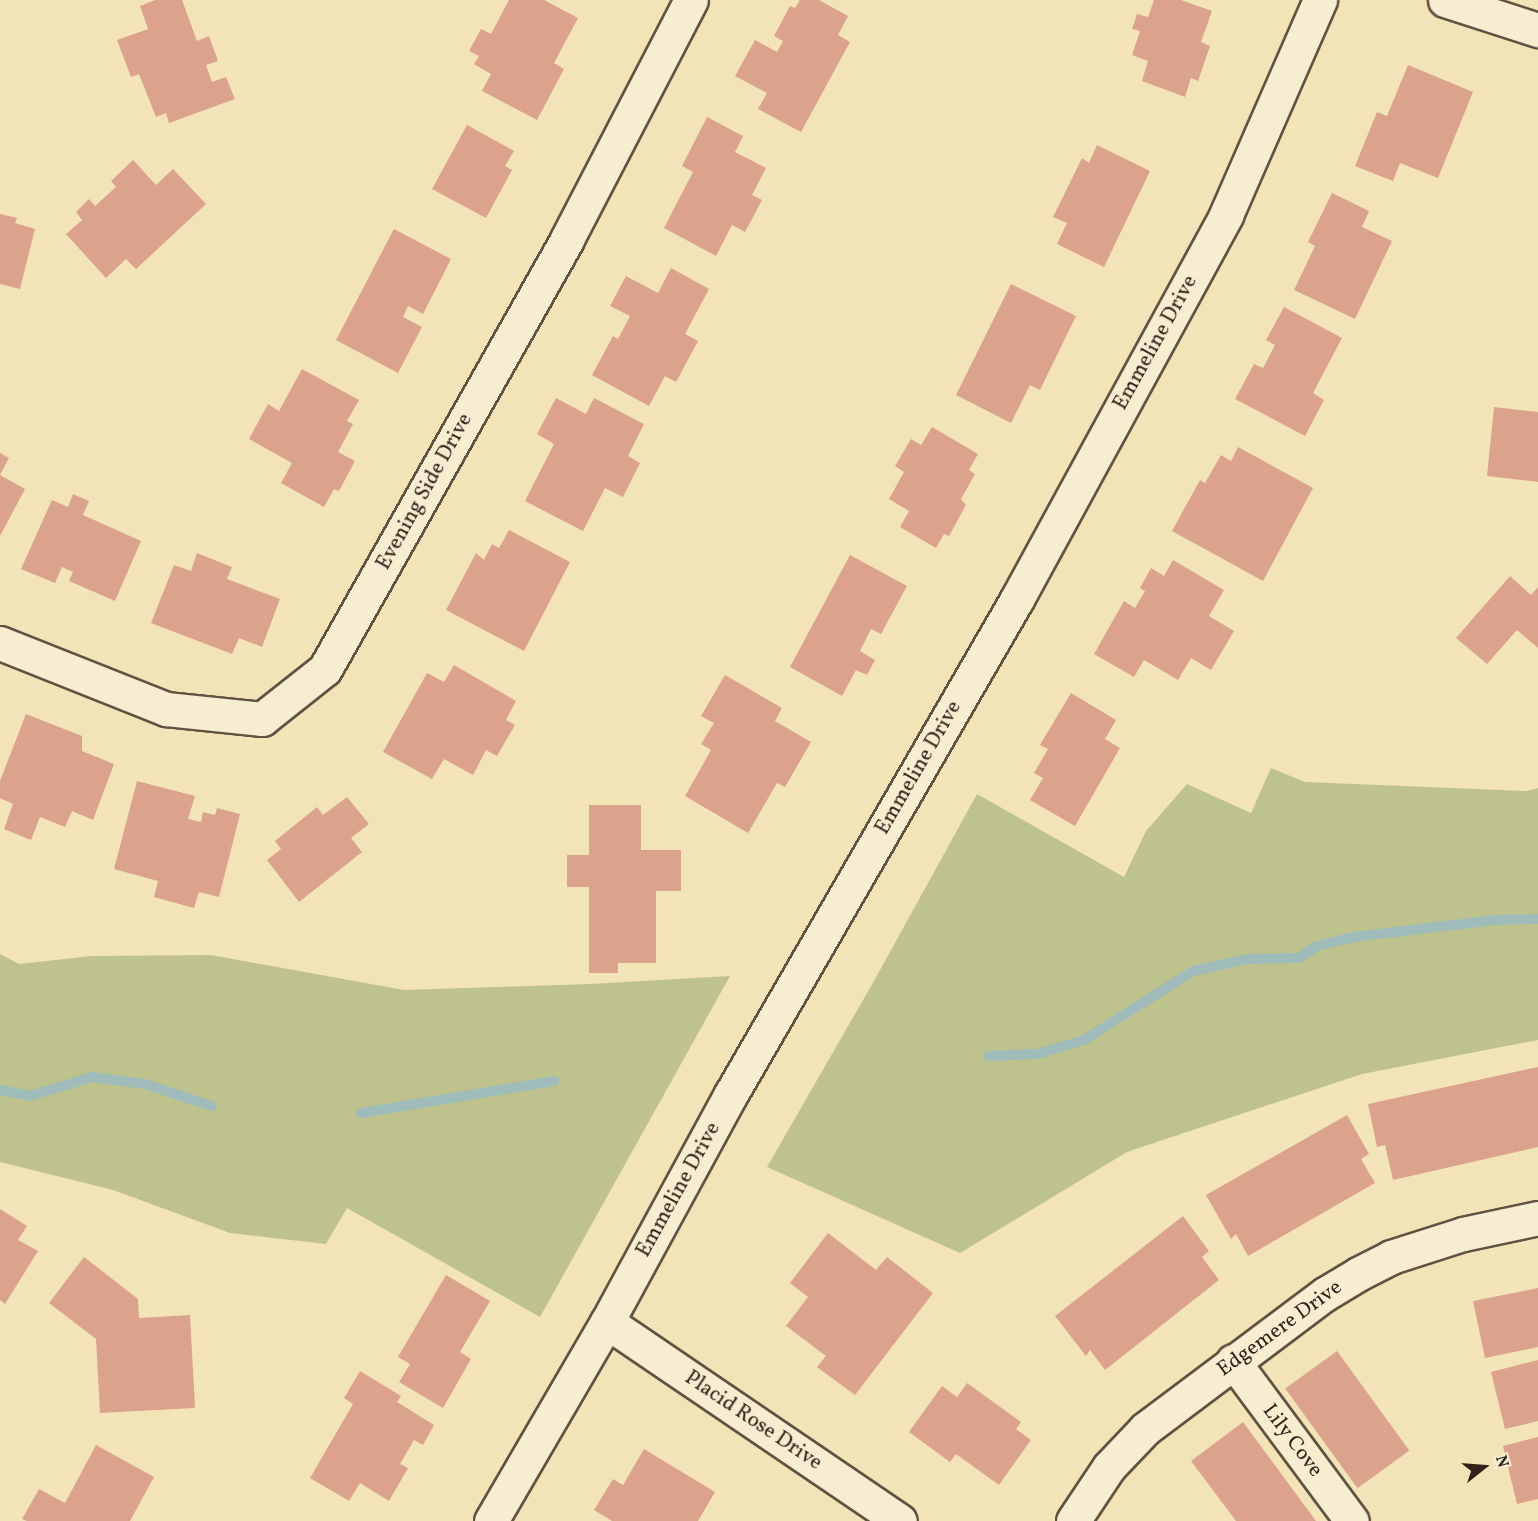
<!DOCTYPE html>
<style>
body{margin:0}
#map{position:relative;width:1538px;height:1521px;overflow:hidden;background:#f3e4b8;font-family:Vollkorn,serif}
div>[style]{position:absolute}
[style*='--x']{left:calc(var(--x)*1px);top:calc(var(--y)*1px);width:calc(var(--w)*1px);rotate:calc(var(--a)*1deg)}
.green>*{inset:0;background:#bec38d}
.stream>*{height:10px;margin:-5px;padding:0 5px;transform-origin:5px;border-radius:5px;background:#a0bcba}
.building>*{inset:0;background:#dba38b;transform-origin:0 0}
.roads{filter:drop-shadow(2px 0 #625242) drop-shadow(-2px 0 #625242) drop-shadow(0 2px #625242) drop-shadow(0 -2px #625242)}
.minor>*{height:33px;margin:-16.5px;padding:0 16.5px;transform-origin:16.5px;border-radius:16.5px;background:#f7edd1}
span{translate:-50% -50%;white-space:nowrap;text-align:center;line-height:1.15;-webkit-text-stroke:4.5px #f7edd1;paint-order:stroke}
.street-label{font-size:21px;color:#32211a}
.north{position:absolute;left:1454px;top:1437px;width:60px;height:60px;-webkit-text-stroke:4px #f7edd1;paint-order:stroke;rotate:73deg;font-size:16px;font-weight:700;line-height:24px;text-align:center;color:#32211a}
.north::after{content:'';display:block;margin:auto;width:21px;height:27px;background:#32211a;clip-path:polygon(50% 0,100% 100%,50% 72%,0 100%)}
</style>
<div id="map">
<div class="green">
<div style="clip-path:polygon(1271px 768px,1305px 782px,1527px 791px,1538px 788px,1538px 1040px,1362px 1074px,1127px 1152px,960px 1253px,767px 1167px,874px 981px,977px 794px,1124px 877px,1146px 831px,1187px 784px,1251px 813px)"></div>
<div style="clip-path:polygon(0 954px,19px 964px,92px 956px,211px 955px,404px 990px,590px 984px,730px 976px,540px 1317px,347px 1208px,326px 1244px,230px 1233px,113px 1190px,0 1162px)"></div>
</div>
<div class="stream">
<div style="--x:988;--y:1056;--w:49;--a:-2.3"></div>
<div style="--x:1037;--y:1054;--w:49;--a:-16.6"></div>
<div style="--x:1084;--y:1040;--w:129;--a:-32.3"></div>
<div style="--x:1193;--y:971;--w:55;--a:-12.5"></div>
<div style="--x:1247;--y:959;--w:52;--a:-1.1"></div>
<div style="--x:1299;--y:958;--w:22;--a:-34"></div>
<div style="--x:1317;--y:946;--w:37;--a:-14"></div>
<div style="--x:1353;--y:937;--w:143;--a:-6.8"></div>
<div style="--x:1495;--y:920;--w:43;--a:-1.3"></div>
<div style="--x:0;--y:1090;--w:31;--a:11"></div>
<div style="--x:30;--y:1096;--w:65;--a:-17"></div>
<div style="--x:92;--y:1077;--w:53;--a:7.5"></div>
<div style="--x:145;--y:1084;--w:70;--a:18.4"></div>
<div style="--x:361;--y:1113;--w:196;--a:-9.4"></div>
</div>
<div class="building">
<div style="clip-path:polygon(155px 0,182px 0,197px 41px,209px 36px,218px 61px,206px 65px,212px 82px,226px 77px,235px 99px,169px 123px,166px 113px,156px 117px,139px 74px,131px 77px,117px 40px,148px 29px,140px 6px)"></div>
<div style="clip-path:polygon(509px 0,544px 0,578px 18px,554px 63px,564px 69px,537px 120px,482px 91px,491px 74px,474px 64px,479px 56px,469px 51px,481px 29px,491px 34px)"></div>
<div style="clip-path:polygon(800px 0,819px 0,848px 16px,838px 35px,850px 42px,801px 132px,758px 109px,767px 93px,735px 76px,755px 40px,777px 52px,783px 41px,774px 36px,790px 6px,795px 8px)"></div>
<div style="clip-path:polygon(1154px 0,1181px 0,1212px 11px,1201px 42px,1210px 46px,1198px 81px,1191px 78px,1185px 97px,1142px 81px,1148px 61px,1132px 55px,1140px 31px,1132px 29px,1137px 14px,1148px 17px)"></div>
<div style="clip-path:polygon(1408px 65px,1473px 92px,1438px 178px,1400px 163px,1393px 181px,1355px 166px,1377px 112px,1387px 116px)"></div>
<div style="clip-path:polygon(707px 117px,743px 136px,735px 152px,766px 168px,752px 195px,762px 200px,745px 232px,732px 225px,716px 256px,664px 228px,693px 172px,682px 166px)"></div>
<div style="clip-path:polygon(467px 125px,514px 151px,505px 166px,512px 170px,486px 218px,432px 189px)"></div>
<div style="clip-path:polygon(1097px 145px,1150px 171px,1104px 267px,1057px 244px,1067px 223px,1053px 217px,1082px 158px,1089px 163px)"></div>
<div style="clip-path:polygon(133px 160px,156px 185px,173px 169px,206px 204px,136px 269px,126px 259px,106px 278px,66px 234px,82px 220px,76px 212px,89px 199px,95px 206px,116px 187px,111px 181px)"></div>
<div style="clip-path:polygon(1332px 193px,1369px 211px,1362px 227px,1392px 241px,1355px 319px,1294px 290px,1315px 246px,1308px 242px)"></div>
<div style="clip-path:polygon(0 214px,17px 218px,15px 223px,35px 229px,20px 289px,0 284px)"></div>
<div style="clip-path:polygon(394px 229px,451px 259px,423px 314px,408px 306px,403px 317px,422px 327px,398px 373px,336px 340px)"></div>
<div style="clip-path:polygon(671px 268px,709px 289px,685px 334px,698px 341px,676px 382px,665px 376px,649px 406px,592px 375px,613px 336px,618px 339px,630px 316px,610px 306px,626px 276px,658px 293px)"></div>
<div style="clip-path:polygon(1011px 284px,1076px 316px,1040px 390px,1030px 385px,1011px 423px,956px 395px)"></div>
<div style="clip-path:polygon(1284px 307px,1342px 338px,1313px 393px,1324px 400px,1305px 436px,1235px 399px,1254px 364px,1263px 368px,1275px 345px,1266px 340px)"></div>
<div style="clip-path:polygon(302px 369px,359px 400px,347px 421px,353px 424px,338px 452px,355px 461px,339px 491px,334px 489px,324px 507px,281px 483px,292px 463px,249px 439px,268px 404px,279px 411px)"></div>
<div style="clip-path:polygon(556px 398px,586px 414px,594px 398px,644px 424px,628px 456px,640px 463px,623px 497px,605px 488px,583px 531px,525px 501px,554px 444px,537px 434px)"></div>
<div style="clip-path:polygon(1494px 407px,1538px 412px,1538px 482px,1487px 476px)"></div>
<div style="clip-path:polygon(932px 427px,978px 454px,969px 470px,975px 474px,961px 499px,966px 505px,949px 536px,944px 534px,936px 548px,900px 527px,909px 511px,889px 499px,904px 472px,895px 466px,911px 439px,921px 445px)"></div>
<div style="clip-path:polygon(1238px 447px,1313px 488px,1263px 581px,1172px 531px,1200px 480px,1205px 483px,1221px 455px,1231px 461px)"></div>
<div style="clip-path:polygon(0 453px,9px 458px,0 475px,25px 489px,0 536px)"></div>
<div style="clip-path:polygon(73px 494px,89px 501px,83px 515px,141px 541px,115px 601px,69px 581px,73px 572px,62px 567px,55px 583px,21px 569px,52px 500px,68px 507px)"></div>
<div style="clip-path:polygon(509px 530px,570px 562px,524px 651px,446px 610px,476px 553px,484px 560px,492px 544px,499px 548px)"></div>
<div style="clip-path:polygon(197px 553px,232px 567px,227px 579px,280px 599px,262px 647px,239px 638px,232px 654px,151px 623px,174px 565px,191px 571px)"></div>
<div style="clip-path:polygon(850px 555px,907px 586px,881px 634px,871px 629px,860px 651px,875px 660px,867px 675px,856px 670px,842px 696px,790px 667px)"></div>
<div style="clip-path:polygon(1173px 560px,1224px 590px,1209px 616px,1234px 631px,1211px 670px,1191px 658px,1178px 680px,1144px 660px,1134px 677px,1094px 654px,1124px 601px,1135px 608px,1145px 591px,1140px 588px,1151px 568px,1164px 576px)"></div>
<div style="clip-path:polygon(1510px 576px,1531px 595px,1538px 587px,1538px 648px,1517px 630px,1487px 664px,1456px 638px)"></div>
<div style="clip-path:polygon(454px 665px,516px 701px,506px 720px,515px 725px,497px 756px,486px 750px,473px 775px,444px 759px,432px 779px,383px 752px,427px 673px,444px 682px)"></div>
<div style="clip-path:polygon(725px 675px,782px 708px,775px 721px,811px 742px,785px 787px,777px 783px,748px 833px,685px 796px,711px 750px,701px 744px,714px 723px,701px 716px)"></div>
<div style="clip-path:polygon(1071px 693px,1116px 720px,1105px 739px,1120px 748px,1075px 826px,1030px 800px,1043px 778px,1034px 773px,1048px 749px,1040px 745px)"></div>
<div style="clip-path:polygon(26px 714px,82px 736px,82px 751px,114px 764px,93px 820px,72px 811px,65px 827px,40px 817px,31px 840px,4px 829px,13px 804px,0 798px,0 781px)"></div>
<div style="clip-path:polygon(137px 781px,195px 796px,188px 819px,201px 822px,203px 812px,215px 815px,217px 808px,240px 814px,219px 897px,199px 892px,194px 908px,154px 897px,158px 881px,114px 869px)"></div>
<div style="clip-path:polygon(347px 797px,369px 824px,351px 838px,362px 852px,299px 902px,267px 860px,281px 849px,275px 841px,317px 807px,323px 815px)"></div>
<div style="clip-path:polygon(589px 805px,641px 805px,641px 850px,681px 850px,681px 891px,656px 891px,656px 963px,618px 963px,618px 973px,589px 973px,589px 887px,567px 887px,567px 855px,589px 855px)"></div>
<div style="clip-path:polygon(1538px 1067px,1538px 1147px,1393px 1180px,1385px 1145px,1377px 1147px,1368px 1104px)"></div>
<div style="clip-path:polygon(1347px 1115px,1369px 1154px,1361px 1159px,1375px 1183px,1248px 1256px,1236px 1234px,1231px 1239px,1206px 1195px)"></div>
<div style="clip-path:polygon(0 1209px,27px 1226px,18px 1240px,38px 1251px,5px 1304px,0 1300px)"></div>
<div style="clip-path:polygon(1183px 1216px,1209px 1251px,1202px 1257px,1219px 1280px,1105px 1370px,1090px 1350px,1086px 1356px,1055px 1316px)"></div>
<div style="clip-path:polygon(828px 1233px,876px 1270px,887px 1257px,933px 1293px,855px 1395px,817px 1367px,826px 1356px,786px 1326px,808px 1297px,790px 1283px)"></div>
<div style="clip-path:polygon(84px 1257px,138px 1299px,139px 1318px,190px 1315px,195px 1408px,100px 1413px,96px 1339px,49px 1303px)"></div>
<div style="clip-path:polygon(446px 1275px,490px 1301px,460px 1352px,471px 1359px,443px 1408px,399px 1382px,410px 1364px,398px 1357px)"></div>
<div style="clip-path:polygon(1538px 1288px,1538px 1347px,1485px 1358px,1473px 1301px)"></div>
<div style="left:1337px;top:1351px;width:123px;height:64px;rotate:54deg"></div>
<div style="clip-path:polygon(1538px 1360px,1538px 1421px,1505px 1429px,1491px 1372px)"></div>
<div style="clip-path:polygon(360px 1371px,401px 1396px,397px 1402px,434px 1425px,423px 1445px,414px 1440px,400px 1464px,408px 1468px,389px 1501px,360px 1483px,349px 1501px,310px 1478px,353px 1404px,344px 1398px)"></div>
<div style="clip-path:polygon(967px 1383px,1021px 1422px,1016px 1429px,1031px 1440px,999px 1485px,956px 1454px,950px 1462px,909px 1432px,942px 1386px,957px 1397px)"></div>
<div style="clip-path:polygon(1243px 1422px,1316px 1521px,1236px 1521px,1191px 1461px)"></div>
<div style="clip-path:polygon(1538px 1437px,1538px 1499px,1517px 1504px,1503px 1446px)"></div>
<div style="clip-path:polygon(96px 1445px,154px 1477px,130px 1521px,27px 1521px,22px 1519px,39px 1489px,65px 1503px)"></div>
<div style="clip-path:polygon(644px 1449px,715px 1492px,698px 1521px,612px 1521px,594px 1510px,613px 1479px,623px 1485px)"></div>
</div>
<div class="roads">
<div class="minor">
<div style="--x:1445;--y:0;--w:98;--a:17.9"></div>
<div style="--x:0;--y:643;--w:179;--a:21.7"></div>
<div style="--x:166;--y:709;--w:97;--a:5.9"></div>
<div style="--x:262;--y:719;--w:80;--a:-38.4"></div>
<div style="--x:325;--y:669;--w:493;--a:-60.6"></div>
<div style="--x:567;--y:239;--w:269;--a:-62.6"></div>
<div style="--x:607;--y:1322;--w:354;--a:34.2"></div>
<div style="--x:1233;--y:1361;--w:199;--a:53.4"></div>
<div style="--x:491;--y:1521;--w:230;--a:-59.8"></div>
<div style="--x:607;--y:1322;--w:260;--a:-61.5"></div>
<div style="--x:731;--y:1094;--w:572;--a:-59.98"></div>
<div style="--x:1017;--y:599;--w:437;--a:-61.4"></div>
<div style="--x:1226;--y:215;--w:235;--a:-66.4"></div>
<div style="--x:1073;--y:1521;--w:65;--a:-56.3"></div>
<div style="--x:1109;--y:1467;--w:52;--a:-46.5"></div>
<div style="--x:1145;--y:1429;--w:225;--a:-36.9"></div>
<div style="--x:1325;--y:1294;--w:39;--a:-31"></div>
<div style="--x:1358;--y:1274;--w:37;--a:-27"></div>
<div style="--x:1391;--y:1257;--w:76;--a:-17.7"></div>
<div style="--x:1463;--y:1234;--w:77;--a:-12"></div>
</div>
</div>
<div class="street-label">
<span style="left:1156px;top:343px;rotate:-61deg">Emmeline Drive</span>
<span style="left:425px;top:492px;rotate:-61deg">Evening Side Drive</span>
<span style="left:919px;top:768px;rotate:-60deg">Emmeline Drive</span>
<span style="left:679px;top:1190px;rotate:-61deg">Emmeline Drive</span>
<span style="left:1280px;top:1329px;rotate:-36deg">Edgemere Drive</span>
<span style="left:753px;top:1421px;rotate:34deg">Placid Rose Drive</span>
<span style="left:1292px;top:1441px;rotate:53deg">Lily Cove</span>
</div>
<div class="north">N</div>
</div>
